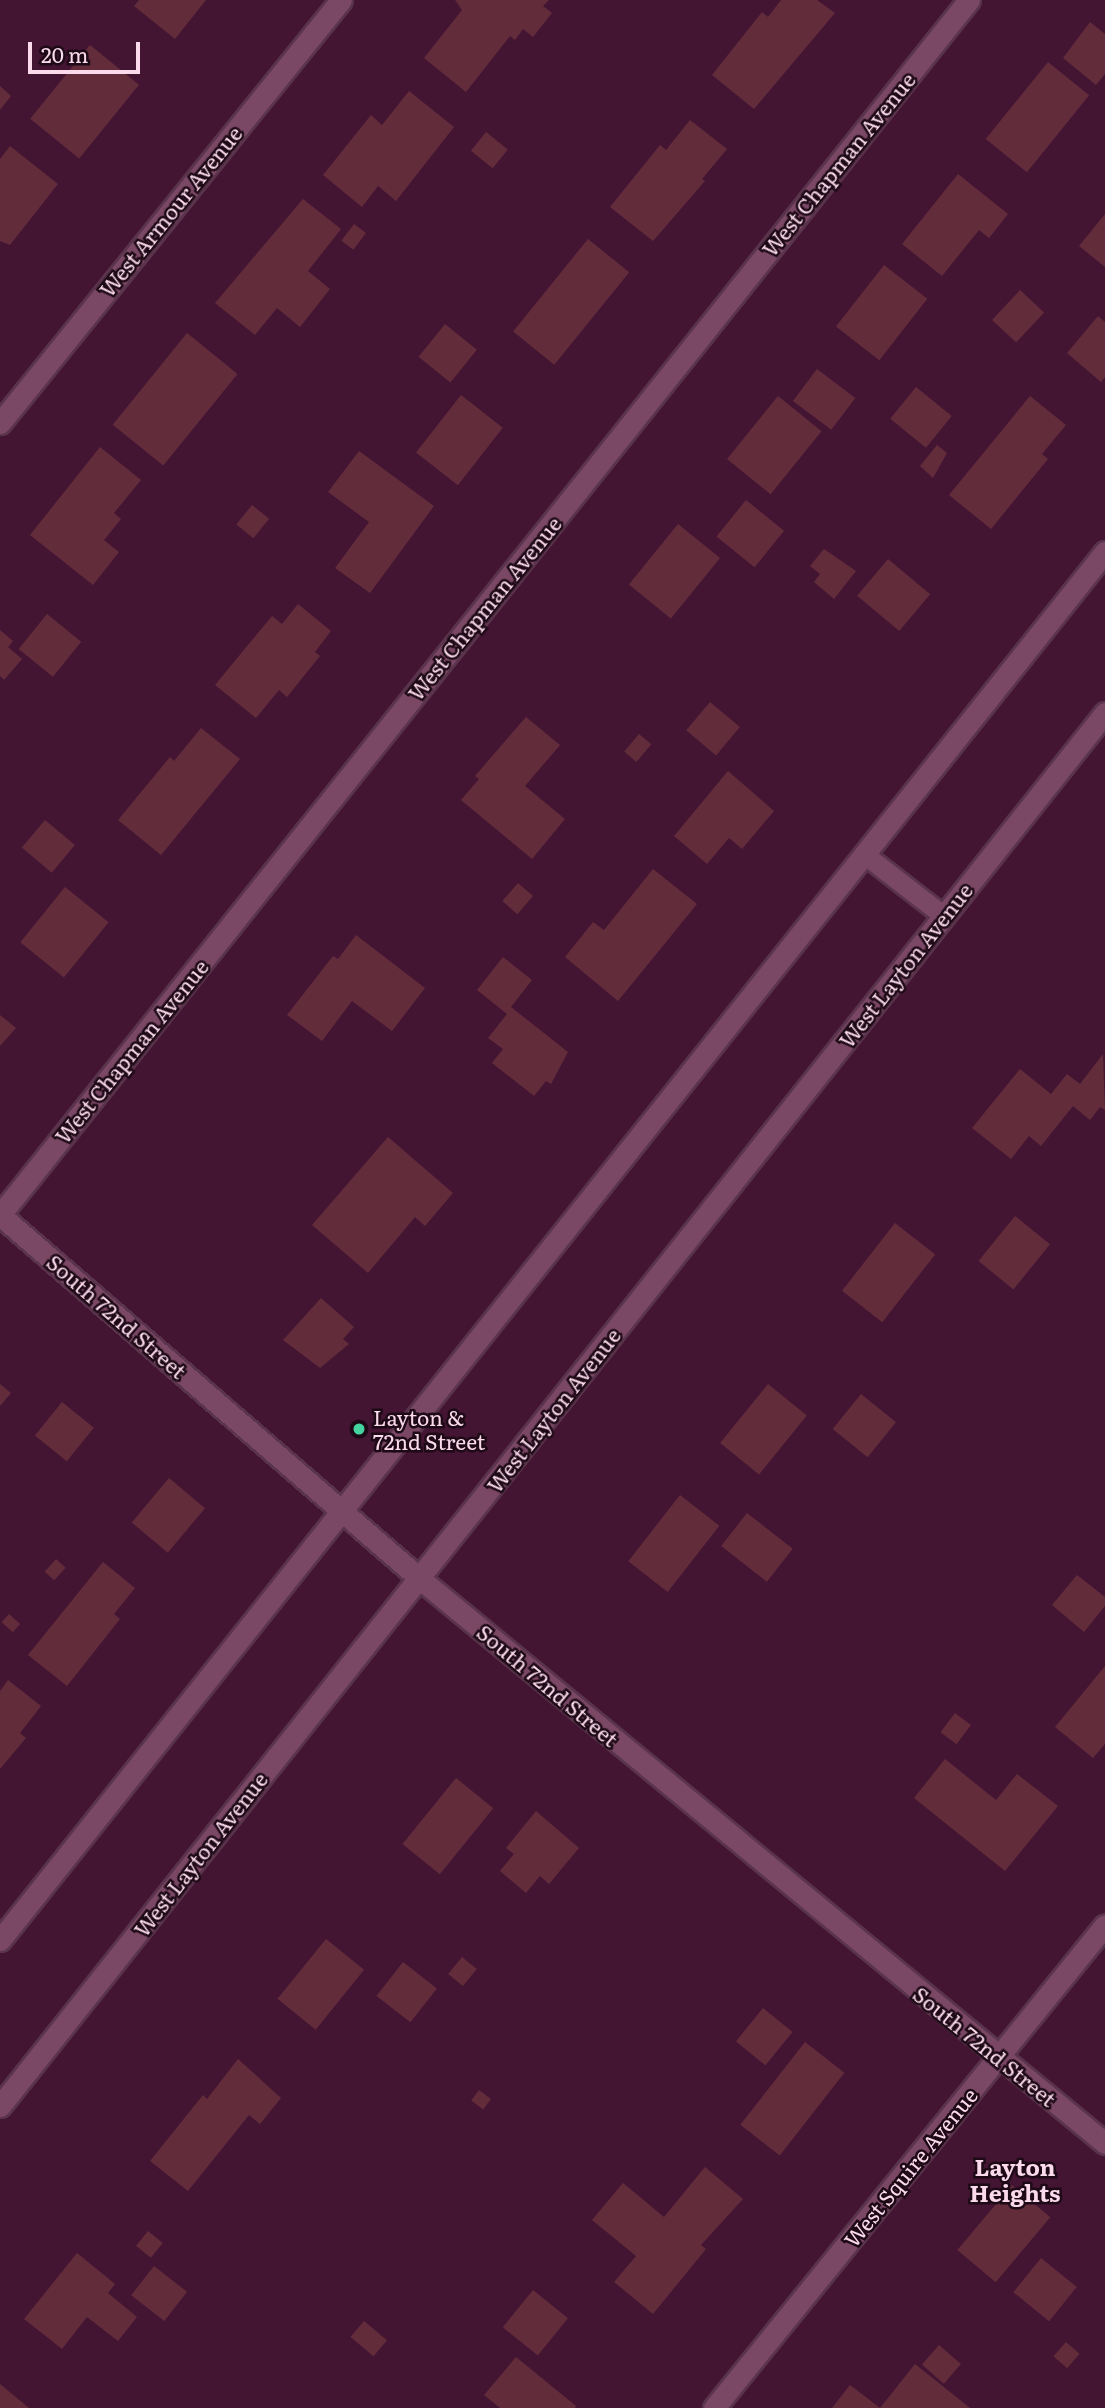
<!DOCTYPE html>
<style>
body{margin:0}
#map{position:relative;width:1105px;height:2408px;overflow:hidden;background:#431533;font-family:Literata,serif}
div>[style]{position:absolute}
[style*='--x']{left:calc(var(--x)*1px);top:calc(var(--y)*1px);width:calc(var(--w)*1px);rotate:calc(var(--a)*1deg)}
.building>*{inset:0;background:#632c3b;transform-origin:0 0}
.roads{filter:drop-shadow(2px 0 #5a344c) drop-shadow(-2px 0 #5a344c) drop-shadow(0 2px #5a344c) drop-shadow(0 -2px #5a344c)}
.service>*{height:19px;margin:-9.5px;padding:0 9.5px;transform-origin:9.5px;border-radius:9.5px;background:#7a4765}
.minor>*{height:21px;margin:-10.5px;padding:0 10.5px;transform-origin:10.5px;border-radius:10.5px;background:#7a4765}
.secondary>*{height:21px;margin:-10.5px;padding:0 10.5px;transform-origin:10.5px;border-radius:10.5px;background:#7a4765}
.dots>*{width:19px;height:19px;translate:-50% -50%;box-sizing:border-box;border:4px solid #1e0a16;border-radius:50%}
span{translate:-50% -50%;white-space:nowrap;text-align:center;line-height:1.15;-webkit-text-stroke:5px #1e0a16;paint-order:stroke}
.street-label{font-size:21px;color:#fadaeb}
.poi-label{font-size:21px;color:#fadaeb}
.left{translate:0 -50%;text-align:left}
.neighbourhood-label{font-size:23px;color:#fadaeb;font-weight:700}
.scale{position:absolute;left:28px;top:42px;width:112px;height:32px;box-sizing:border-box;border:4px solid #fadaeb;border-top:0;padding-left:9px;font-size:21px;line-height:24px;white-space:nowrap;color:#fadaeb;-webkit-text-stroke:5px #1e0a16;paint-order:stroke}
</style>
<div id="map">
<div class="building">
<div style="clip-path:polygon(139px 0,206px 0,175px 39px,134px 6px)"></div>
<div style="clip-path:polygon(455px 0,549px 0,543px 6px,552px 13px,533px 37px,523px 29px,515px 40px,510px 36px,466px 92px,424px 58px,462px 10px)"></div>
<div style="clip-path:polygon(781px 0,817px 0,835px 13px,754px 109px,712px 75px,762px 12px,768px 17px)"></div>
<div style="clip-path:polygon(1090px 22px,1105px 34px,1105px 74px,1096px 85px,1063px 58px)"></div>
<div style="left:90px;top:45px;width:63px;height:95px;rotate:39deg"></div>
<div style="left:1048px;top:62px;width:53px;height:99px;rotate:39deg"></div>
<div style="clip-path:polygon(0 86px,11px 96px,0 110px)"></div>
<div style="clip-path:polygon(409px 91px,454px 127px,396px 201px,378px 186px,362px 207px,323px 175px,371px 115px,382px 125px)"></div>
<div style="clip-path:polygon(690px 120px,727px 149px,702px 179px,705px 181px,653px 241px,610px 207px,660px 145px,666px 150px)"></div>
<div style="left:486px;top:132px;width:28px;height:24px;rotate:39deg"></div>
<div style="clip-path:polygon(10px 146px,58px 184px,10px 245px,0 241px,0 159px)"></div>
<div style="clip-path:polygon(958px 174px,1008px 214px,989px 238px,979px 230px,942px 276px,902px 244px)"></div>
<div style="clip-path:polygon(303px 199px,341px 229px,308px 271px,330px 289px,300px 327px,277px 308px,255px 335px,215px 303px)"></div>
<div style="clip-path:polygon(1105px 214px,1105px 267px,1079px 246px)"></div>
<div style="left:354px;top:224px;width:15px;height:21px;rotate:37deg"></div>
<div style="left:588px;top:239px;width:53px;height:119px;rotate:39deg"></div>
<div style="left:884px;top:265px;width:55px;height:78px;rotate:38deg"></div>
<div style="left:1020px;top:290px;width:33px;height:41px;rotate:43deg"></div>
<div style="clip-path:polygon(1098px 316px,1105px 322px,1105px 377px,1101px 382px,1067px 353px)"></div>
<div style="left:445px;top:324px;width:41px;height:42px;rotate:39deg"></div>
<div style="left:187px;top:333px;width:65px;height:118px;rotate:39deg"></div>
<div style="left:817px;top:369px;width:48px;height:40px;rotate:37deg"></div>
<div style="left:916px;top:387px;width:46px;height:41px;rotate:39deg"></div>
<div style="left:461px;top:395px;width:53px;height:73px;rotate:38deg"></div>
<div style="left:778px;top:396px;width:56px;height:81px;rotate:39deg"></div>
<div style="clip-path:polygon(1030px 396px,1066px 425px,1042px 454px,1048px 459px,991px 529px,949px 495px)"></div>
<div style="clip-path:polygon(937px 445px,947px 453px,933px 478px,920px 466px)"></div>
<div style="clip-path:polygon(100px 447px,141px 480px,114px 513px,121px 519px,104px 540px,119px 552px,93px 585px,30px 535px)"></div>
<div style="clip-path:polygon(359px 451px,434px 506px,370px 593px,335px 568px,369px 522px,328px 492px)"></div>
<div style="left:746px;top:500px;width:49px;height:47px;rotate:39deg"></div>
<div style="left:252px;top:505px;width:22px;height:25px;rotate:39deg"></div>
<div style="left:678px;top:524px;width:54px;height:78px;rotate:39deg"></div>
<div style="clip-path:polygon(824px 549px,856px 571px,834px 599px,814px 582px,820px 574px,810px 566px)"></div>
<div style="left:888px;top:559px;width:55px;height:48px;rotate:40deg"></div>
<div style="clip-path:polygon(298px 604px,331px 631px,315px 652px,320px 656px,287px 697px,279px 690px,256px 718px,215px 685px,272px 616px,282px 624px)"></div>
<div style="left:47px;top:614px;width:44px;height:45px;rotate:39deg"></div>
<div style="clip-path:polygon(0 630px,13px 641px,8px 647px,22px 659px,4px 680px,0 676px)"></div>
<div style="left:710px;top:702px;width:39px;height:37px;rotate:40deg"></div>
<div style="clip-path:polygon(526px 717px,560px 745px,525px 786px,565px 819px,532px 859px,461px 800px,479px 779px,475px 776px)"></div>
<div style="clip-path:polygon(201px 728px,240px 759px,161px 855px,118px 820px,170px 757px,174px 761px)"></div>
<div style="left:639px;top:734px;width:16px;height:23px;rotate:40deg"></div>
<div style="clip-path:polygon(728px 771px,774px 811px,742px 849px,729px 838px,707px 864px,674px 836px)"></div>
<div style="left:45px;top:820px;width:39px;height:36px;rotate:40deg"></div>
<div style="clip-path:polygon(653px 869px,697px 904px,618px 1001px,565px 957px,593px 922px,604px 930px)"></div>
<div style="left:518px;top:883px;width:20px;height:24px;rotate:41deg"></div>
<div style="left:65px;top:887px;width:56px;height:71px;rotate:39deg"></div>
<div style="clip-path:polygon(356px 935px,425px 988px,392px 1031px,352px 1001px,322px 1041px,287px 1015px,333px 956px,338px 959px)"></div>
<div style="clip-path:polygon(503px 957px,532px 980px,511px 1007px,568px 1052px,551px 1084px,546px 1081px,534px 1096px,492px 1063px,503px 1049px,488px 1038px,507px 1014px,477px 990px)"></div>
<div style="clip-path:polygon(0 1015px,16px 1028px,0 1046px)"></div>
<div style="clip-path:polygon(1103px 1054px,1105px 1110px,1100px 1107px,1090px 1120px,1073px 1106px,1041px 1146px,1029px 1136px,1011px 1159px,972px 1128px,1020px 1069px,1051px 1094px,1067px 1074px,1080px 1084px)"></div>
<div style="clip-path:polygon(388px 1137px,453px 1193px,425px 1226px,415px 1217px,368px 1273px,312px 1225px)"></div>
<div style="left:1015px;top:1216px;width:45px;height:58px;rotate:39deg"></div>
<div style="left:895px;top:1223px;width:51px;height:86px;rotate:38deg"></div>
<div style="clip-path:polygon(321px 1298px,354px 1327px,343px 1339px,349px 1344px,320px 1368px,283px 1340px)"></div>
<div style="clip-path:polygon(0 1384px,11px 1393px,0 1406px)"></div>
<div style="left:768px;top:1384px;width:50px;height:76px;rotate:39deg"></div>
<div style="left:861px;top:1394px;width:45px;height:45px;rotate:39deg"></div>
<div style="left:62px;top:1402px;width:41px;height:43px;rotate:39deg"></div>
<div style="left:169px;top:1478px;width:47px;height:58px;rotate:40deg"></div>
<div style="left:680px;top:1495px;width:50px;height:84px;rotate:38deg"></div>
<div style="left:747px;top:1513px;width:58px;height:42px;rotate:38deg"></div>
<div style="left:56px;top:1559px;width:13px;height:17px;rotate:42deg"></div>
<div style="clip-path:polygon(103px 1562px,135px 1588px,114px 1614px,120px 1619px,67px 1686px,28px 1655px)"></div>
<div style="clip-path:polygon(1077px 1575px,1105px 1597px,1105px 1606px,1084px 1632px,1052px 1605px)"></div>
<div style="left:9px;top:1614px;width:15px;height:11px;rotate:42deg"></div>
<div style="clip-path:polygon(1105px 1666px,1105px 1744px,1093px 1758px,1055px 1727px)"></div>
<div style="clip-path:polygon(8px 1680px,41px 1706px,20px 1733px,26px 1738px,0 1769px,0 1691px)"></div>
<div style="left:955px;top:1713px;width:20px;height:24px;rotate:37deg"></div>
<div style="clip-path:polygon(945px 1759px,996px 1800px,1017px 1774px,1058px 1806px,1005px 1871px,914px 1798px)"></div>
<div style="left:456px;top:1778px;width:48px;height:85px;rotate:39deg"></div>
<div style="clip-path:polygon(536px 1811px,579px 1848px,549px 1884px,540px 1876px,526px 1893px,500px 1871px,514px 1854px,506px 1848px)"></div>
<div style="left:326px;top:1939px;width:49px;height:77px;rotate:39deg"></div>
<div style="left:462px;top:1957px;width:19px;height:22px;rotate:39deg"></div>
<div style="left:403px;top:1962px;width:43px;height:43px;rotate:38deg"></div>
<div style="left:763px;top:2008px;width:38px;height:43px;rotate:39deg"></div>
<div style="left:805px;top:2042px;width:50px;height:105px;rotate:38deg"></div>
<div style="clip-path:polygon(238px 2059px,281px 2098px,260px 2124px,249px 2115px,188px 2191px,150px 2161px,203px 2095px,207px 2099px)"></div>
<div style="left:479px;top:2090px;width:15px;height:13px;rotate:37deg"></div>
<div style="clip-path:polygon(705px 2167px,743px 2199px,701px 2245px,706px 2249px,653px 2314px,614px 2282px,636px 2256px,592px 2220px,623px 2183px,664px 2217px)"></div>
<div style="left:1012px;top:2185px;width:50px;height:85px;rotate:40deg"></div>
<div style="left:148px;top:2231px;width:19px;height:19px;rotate:39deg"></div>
<div style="clip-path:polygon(77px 2253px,115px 2284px,108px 2293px,137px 2317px,118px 2341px,87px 2317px,62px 2349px,24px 2319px)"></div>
<div style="left:1041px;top:2258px;width:46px;height:44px;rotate:39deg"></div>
<div style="left:154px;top:2266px;width:42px;height:37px;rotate:38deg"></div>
<div style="left:533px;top:2290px;width:45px;height:48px;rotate:39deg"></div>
<div style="left:364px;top:2321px;width:30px;height:21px;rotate:40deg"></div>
<div style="left:1066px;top:2342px;width:18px;height:19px;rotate:41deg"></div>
<div style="left:939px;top:2345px;width:29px;height:26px;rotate:41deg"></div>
<div style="clip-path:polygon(516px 2357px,576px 2406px,575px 2408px,500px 2408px,484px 2395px)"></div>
<div style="clip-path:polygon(915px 2364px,970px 2408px,832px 2408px,850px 2385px,880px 2408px)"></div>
<div style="clip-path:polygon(0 2384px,29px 2408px,0 2408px)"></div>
</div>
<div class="roads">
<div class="service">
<div style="--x:864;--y:854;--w:101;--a:37.8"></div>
</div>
<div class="minor">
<div style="--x:0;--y:423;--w:543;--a:-51.13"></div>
<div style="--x:0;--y:1215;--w:1554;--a:-51.43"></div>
<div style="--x:0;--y:1215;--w:554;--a:40.9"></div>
<div style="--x:419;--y:1578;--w:889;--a:39.48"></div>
<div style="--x:714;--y:2408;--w:621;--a:-51.01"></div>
</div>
<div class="secondary">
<div style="--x:0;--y:1940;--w:1774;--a:-51.48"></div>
<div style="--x:0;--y:2106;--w:1778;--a:-51.58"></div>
</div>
</div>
<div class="dots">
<div style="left:359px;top:1429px;background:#45d49f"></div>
</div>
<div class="street-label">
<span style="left:838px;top:164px;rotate:-51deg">West Chapman Avenue</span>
<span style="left:170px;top:211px;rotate:-51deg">West Armour Avenue</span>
<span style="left:484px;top:608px;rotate:-51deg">West Chapman Avenue</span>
<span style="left:905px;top:965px;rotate:-52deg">West Layton Avenue</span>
<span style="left:131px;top:1051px;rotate:-51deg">West Chapman Avenue</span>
<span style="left:117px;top:1316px;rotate:41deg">South 72nd Street</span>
<span style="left:553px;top:1410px;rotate:-52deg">West Layton Avenue</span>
<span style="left:548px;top:1685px;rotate:40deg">South 72nd Street</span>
<span style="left:200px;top:1854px;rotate:-52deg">West Layton Avenue</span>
<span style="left:985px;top:2046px;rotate:39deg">South 72nd Street</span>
<span style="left:910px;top:2167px;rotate:-51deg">West Squire Avenue</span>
</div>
<div class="poi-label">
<span class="left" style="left:373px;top:1429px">Layton &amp;<br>72nd Street</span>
</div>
<div class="neighbourhood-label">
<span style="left:1015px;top:2179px">Layton<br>Heights</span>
</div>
<div class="scale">20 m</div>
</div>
